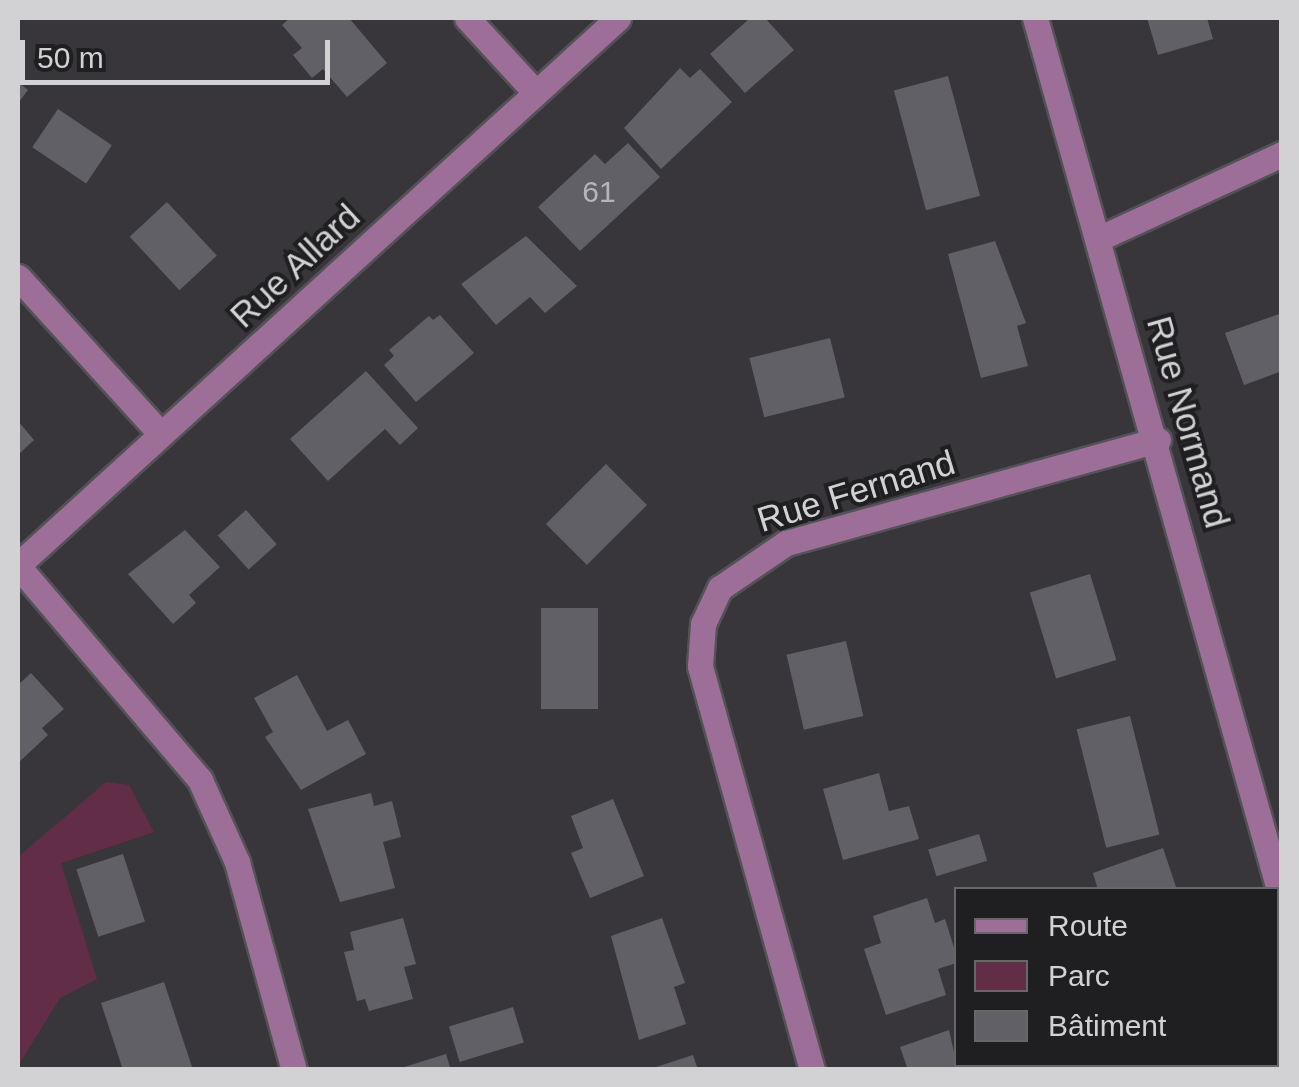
<!DOCTYPE html>
<meta charset="utf-8">
<style>
body{margin:0}
#map{position:relative;width:1299px;height:1087px;overflow:hidden;background:#38363b;font-family:Arial,sans-serif}
div>[style]{position:absolute}
[style*='--x']{left:calc(var(--x)*1px);top:calc(var(--y)*1px);width:calc(var(--w)*1px);rotate:calc(var(--a)*1deg)}
.green>*{inset:0;background:#622e47}
.building>*{inset:0;background:#606066;transform-origin:0 0}
.roads{filter:drop-shadow(2px 0 #545257) drop-shadow(-2px 0 #545257) drop-shadow(0 2px #545257) drop-shadow(0 -2px #545257)}
.minor>*{height:25px;margin:-12.5px;padding:0 12.5px;transform-origin:12.5px;border-radius:12.5px;background:#9d6f98}
span{translate:-50% -50%;white-space:nowrap;text-align:center;line-height:1.15;-webkit-text-stroke:8px #1f1e20;paint-order:stroke}
.number-label{font-size:30px;color:#b6b5b8}
.number-label span{-webkit-text-stroke-width:0}
.street-label{font-size:35px;color:#d2d1d4}
.frame{position:absolute;inset:0;border:20px solid #d2d1d4;pointer-events:none}
.legend{position:absolute;left:954px;top:887px;width:325px;height:180px;box-sizing:border-box;background:#1f1e20;border:2px solid #676668;margin:0;padding:12px 18px;list-style:none;font-size:30px;color:#d2d1d4}
.legend li{display:flex;align-items:center;gap:20px;height:50px}
.legend b{width:50px;border:2px solid #676668}
.scale{position:absolute;left:20px;top:40px;width:310px;height:45px;box-sizing:border-box;border:5px solid #d2d1d4;border-top:0;padding-left:12px;font-size:30px;line-height:35px;white-space:nowrap;color:#d2d1d4;-webkit-text-stroke:8px #1f1e20;paint-order:stroke}
</style>
<div id="map">
<div class="green">
<div style="clip-path:polygon(106px 782px,129px 785px,154px 832px,61px 863px,97px 979px,60px 998px,18px 1066px,18px 857px)"></div>
</div>
<div class="building">
<div style="clip-path:polygon(290px 18px,349px 18px,387px 63px,347px 97px,323px 69px,312px 78px,293px 55px,302px 48px,282px 25px)"></div>
<div style="clip-path:polygon(750px 18px,765px 18px,794px 50px,745px 93px,710px 54px)"></div>
<div style="clip-path:polygon(1147px 18px,1207px 18px,1213px 39px,1158px 55px)"></div>
<div style="clip-path:polygon(680px 68px,690px 78px,700px 69px,732px 102px,661px 169px,624px 128px)"></div>
<div style="left:948px;top:76px;width:124px;height:56px;rotate:75deg"></div>
<div style="clip-path:polygon(18px 82px,28px 90px,18px 103px)"></div>
<div style="left:58px;top:109px;width:65px;height:46px;rotate:34deg"></div>
<div style="clip-path:polygon(628px 143px,660px 177px,580px 251px,538px 207px,595px 154px,605px 164px)"></div>
<div style="left:167px;top:202px;width:73px;height:51px;rotate:47deg"></div>
<div style="clip-path:polygon(526px 236px,577px 286px,545px 313px,530px 297px,496px 325px,461px 284px)"></div>
<div style="clip-path:polygon(995px 241px,1026px 323px,1017px 326px,1028px 366px,981px 378px,948px 254px)"></div>
<div style="clip-path:polygon(1282px 313px,1282px 371px,1244px 385px,1225px 333px)"></div>
<div style="clip-path:polygon(440px 315px,474px 353px,416px 402px,384px 365px,394px 356px,389px 350px,429px 316px,433px 320px)"></div>
<div style="left:830px;top:338px;width:61px;height:83px;rotate:76deg"></div>
<div style="clip-path:polygon(366px 371px,418px 428px,400px 445px,385px 429px,328px 481px,290px 439px)"></div>
<div style="clip-path:polygon(18px 421px,34px 440px,18px 455px)"></div>
<div style="left:606px;top:464px;width:58px;height:85px;rotate:45deg"></div>
<div style="left:246px;top:510px;width:46px;height:38px;rotate:48deg"></div>
<div style="clip-path:polygon(185px 530px,220px 567px,189px 595px,196px 603px,173px 624px,128px 574px)"></div>
<div style="left:1090px;top:574px;width:90px;height:63px;rotate:73deg"></div>
<div style="left:541px;top:608px;width:57px;height:101px"></div>
<div style="left:846px;top:641px;width:77px;height:61px;rotate:77deg"></div>
<div style="clip-path:polygon(31px 673px,64px 709px,42px 728px,48px 735px,18px 763px,18px 685px)"></div>
<div style="clip-path:polygon(297px 675px,327px 731px,348px 720px,366px 754px,301px 790px,265px 737px,273px 732px,254px 698px)"></div>
<div style="left:1130px;top:716px;width:122px;height:55px;rotate:76deg"></div>
<div style="clip-path:polygon(879px 773px,889px 811px,909px 806px,919px 839px,843px 860px,823px 789px)"></div>
<div style="clip-path:polygon(371px 793px,374px 806px,392px 801px,401px 837px,383px 842px,395px 888px,340px 902px,308px 809px)"></div>
<div style="clip-path:polygon(613px 799px,644px 876px,590px 898px,571px 853px,583px 848px,571px 816px)"></div>
<div style="left:979px;top:834px;width:28px;height:53px;rotate:73deg"></div>
<div style="clip-path:polygon(1163px 848px,1177px 890px,1098px 890px,1093px 873px)"></div>
<div style="left:123px;top:854px;width:71px;height:49px;rotate:72deg"></div>
<div style="clip-path:polygon(927px 898px,935px 923px,945px 919px,956px 954px,956px 963px,938px 969px,946px 995px,886px 1015px,864px 949px,881px 943px,873px 916px)"></div>
<div style="clip-path:polygon(403px 918px,416px 964px,404px 967px,413px 999px,369px 1011px,365px 999px,357px 1001px,344px 952px,354px 950px,350px 932px)"></div>
<div style="clip-path:polygon(662px 918px,685px 983px,674px 987px,686px 1024px,639px 1040px,611px 936px)"></div>
<div style="clip-path:polygon(164px 982px,193px 1070px,123px 1070px,101px 1003px)"></div>
<div style="left:513px;top:1007px;width:37px;height:67px;rotate:73deg"></div>
<div style="clip-path:polygon(949px 1030px,958px 1070px,908px 1070px,900px 1047px)"></div>
<div style="clip-path:polygon(446px 1054px,451px 1070px,398px 1070px,398px 1069px)"></div>
<div style="clip-path:polygon(693px 1055px,698px 1070px,650px 1070px,650px 1069px)"></div>
<div style="clip-path:polygon(1144px 1064px,1201px 1064px,1201px 1066px,1146px 1070px)"></div>
</div>
<div class="roads">
<div class="minor">
<div style="--x:467;--y:18;--w:100;--a:47.4"></div>
<div style="--x:1035;--y:18;--w:916;--a:74.36"></div>
<div style="--x:1100;--y:238;--w:200;--a:-24.8"></div>
<div style="--x:18;--y:277;--w:212;--a:47.7"></div>
<div style="--x:18;--y:565;--w:812;--a:-42.35"></div>
<div style="--x:18;--y:566;--w:281;--a:49.6"></div>
<div style="--x:200;--y:780;--w:90;--a:65.7"></div>
<div style="--x:237;--y:862;--w:216;--a:74.7"></div>
<div style="--x:812;--y:1070;--w:419;--a:-105.5"></div>
<div style="--x:700;--y:666;--w:42;--a:-85.9"></div>
<div style="--x:703;--y:624;--w:40;--a:-65"></div>
<div style="--x:720;--y:588;--w:80;--a:-34.3"></div>
<div style="--x:786;--y:543;--w:386;--a:-15.5"></div>
</div>
</div>
<div class="number-label">
<span style="left:599px;top:192px">61</span>
</div>
<div class="street-label">
<span style="left:295px;top:266px;rotate:-43deg">Rue Allard</span>
<span style="left:1188px;top:422px;rotate:74deg">Rue Normand</span>
<span style="left:856px;top:491px;rotate:-17deg">Rue Fernand</span>
</div>
<div class="frame"></div>
<ul class="legend">
<li><b style="height:12px;background:#9d6f98"></b>Route</li>
<li><b style="height:28px;background:#622e47"></b>Parc</li>
<li><b style="height:28px;background:#606066"></b>Bâtiment</li>
</ul>
<div class="scale">50 m</div>
</div>
